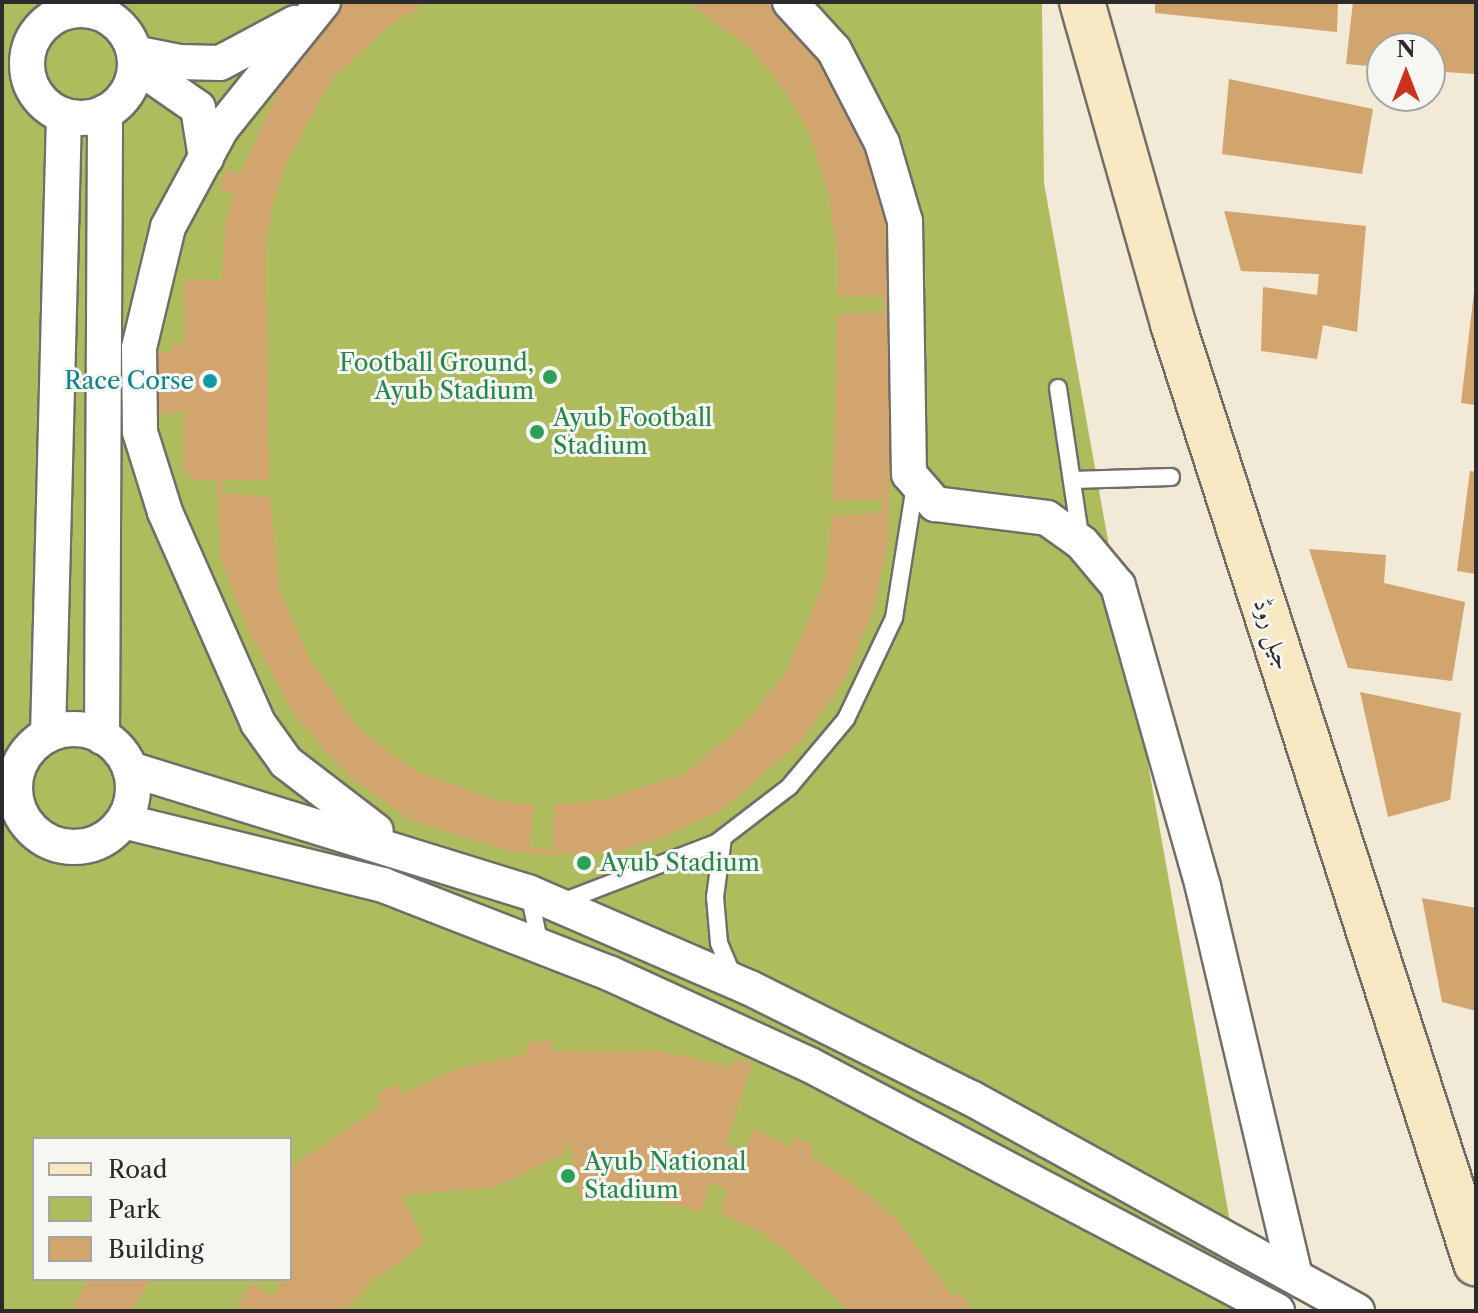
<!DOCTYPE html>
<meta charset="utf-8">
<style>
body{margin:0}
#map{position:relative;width:1478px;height:1313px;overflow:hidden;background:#f2e9d7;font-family:"Libre Caslon Text",Amiri,serif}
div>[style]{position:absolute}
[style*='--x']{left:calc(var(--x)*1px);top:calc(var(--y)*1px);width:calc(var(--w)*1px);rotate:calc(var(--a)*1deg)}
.green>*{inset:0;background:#afbc5e}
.building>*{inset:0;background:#d2a56f}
.roads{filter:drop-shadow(2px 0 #716e67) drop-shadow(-2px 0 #716e67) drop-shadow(0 2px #716e67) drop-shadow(0 -2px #716e67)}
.lane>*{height:16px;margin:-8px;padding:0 8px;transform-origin:8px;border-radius:8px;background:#fff}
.street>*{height:34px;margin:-17px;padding:0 17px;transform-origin:17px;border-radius:17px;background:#fff}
.street>.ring{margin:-17px;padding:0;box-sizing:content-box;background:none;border:34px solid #fff;border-radius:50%}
.secondary>*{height:44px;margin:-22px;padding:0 22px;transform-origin:22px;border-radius:22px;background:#f8e8c3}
.dots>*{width:22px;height:22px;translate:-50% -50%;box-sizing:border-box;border:4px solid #f6f6f2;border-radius:50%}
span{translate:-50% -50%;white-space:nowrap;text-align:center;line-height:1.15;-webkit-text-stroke:6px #f6f6f2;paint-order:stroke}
.leisure-label{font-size:24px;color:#27864d}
.right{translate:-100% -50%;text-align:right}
.left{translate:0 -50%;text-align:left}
.culture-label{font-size:24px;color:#0d838f}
.street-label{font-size:24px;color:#2b2b2b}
.frame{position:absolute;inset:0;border:4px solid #2b2b2b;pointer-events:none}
.legend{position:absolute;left:32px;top:1137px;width:260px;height:144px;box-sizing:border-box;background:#f6f6f2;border:2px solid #a5a5a2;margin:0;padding:10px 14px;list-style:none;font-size:24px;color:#2b2b2b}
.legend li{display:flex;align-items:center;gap:16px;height:40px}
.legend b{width:40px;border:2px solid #a5a5a2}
.north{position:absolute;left:1366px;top:32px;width:80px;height:80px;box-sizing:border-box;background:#f6f6f2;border:2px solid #a5a5a2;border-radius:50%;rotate:0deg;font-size:22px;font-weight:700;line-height:32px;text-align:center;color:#2b2b2b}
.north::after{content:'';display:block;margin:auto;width:28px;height:36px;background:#c8321e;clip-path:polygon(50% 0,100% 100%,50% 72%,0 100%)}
</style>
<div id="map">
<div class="green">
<div style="clip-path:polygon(evenodd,2px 2px,1042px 2px,1044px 183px,1246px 1311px,2px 1311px,2px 2px,34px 1139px,290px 1139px,290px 1279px,34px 1279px,34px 1139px)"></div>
</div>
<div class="building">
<div style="clip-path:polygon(347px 2px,427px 2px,388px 27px,332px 79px,287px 161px,272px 205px,266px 250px,269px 480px,223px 480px,223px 493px,270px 497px,279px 590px,310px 660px,358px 728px,417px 772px,500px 801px,534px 805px,530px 848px,553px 850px,554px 805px,603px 800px,684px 774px,741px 727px,785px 674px,799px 643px,826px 576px,832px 516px,883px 513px,882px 499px,833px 501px,837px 314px,885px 312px,884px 297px,837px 296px,838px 256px,828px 192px,810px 135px,787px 94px,752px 50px,688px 2px,772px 2px,811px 48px,863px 143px,885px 217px,893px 285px,888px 539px,874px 607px,845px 679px,801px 741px,722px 810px,657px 840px,616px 852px,540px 855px,512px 851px,412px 821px,352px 779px,297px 719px,249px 632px,221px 560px,217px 480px,193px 480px,184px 471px,184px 411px,152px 416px,151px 352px,171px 352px,171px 343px,185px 343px,184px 280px,222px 280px,226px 220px,234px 194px,220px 189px,225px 170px,240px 174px,288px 69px)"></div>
<div style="clip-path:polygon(1155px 2px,1338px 2px,1337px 32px,1155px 13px)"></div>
<div style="clip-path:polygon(1353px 2px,1476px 2px,1476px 74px,1430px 71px,1430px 48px,1382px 48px,1382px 67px,1346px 64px)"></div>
<div style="clip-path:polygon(1229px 79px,1373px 109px,1362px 174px,1222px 154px)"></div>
<div style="clip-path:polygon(1224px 211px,1366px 226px,1357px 332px,1323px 325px,1317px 359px,1261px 351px,1263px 287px,1317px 295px,1319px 274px,1241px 271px)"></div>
<div style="clip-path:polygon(1474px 292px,1476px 292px,1476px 405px,1461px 403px)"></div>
<div style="clip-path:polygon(1470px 471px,1476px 472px,1476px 574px,1457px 571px)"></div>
<div style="clip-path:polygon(1309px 549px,1386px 555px,1384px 583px,1465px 602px,1452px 681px,1348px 668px)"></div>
<div style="clip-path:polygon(1360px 692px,1461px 713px,1450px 800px,1388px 817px)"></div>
<div style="clip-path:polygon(1422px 898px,1476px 908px,1476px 1011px,1442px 1002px)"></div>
<div style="clip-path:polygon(552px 1040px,552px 1051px,659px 1051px,731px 1067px,735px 1059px,752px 1063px,726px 1144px,745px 1151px,753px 1128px,791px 1147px,795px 1137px,813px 1146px,810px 1156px,855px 1184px,899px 1222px,953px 1297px,960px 1292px,973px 1310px,850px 1311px,790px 1254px,761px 1232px,720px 1213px,727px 1189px,710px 1182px,701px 1212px,639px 1195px,579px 1195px,570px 1139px,566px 1153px,494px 1187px,401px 1195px,425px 1243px,377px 1278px,345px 1311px,235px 1311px,251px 1283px,273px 1296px,282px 1284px,276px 1279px,290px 1279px,290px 1168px,381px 1106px,377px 1094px,397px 1084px,402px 1093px,464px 1067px,527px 1054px,527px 1043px)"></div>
<div style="clip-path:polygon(89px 1279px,151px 1279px,132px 1311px,71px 1311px)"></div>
</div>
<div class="roads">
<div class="lane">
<div style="--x:81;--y:2;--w:7;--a:90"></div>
<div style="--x:1058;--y:388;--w:155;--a:81.5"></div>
<div style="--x:1072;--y:480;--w:99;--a:-1.7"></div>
<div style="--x:723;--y:838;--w:60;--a:97.7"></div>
<div style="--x:715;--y:897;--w:46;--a:85"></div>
<div style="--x:719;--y:943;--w:36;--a:67"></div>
<div style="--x:529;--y:893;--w:53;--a:78.1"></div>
<div style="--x:562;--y:902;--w:165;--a:-21"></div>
<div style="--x:716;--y:843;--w:92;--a:-37.5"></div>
<div style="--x:789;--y:787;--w:89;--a:-50"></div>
<div style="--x:846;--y:719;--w:112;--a:-64.6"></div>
<div style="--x:894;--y:618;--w:135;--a:-81"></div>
</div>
<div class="street">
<div style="--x:323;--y:2;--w:163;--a:128.8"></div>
<div style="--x:221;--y:129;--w:111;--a:118.4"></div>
<div style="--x:168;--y:227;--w:124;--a:103.5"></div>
<div style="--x:139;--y:348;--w:84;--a:89.3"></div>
<div style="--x:140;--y:432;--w:84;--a:72.6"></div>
<div style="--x:165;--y:512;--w:231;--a:66.2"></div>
<div style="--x:258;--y:723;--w:48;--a:54.3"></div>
<div style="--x:286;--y:762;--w:113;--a:37.5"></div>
<div style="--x:790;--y:2;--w:65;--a:47.5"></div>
<div style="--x:834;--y:50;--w:105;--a:62.7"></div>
<div style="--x:882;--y:143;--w:81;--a:73.6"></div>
<div style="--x:905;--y:221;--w:253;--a:89.1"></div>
<div style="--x:909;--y:474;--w:40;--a:49"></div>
<div style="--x:935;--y:504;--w:113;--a:7.1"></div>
<div style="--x:1047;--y:518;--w:43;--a:35.5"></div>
<div style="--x:1082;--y:543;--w:56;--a:50.1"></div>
<div style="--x:1118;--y:586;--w:313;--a:74.2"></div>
<div style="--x:1203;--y:887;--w:399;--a:76.7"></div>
<div class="ring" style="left:27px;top:10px;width:74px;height:74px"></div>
<div style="--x:134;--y:53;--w:46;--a:11.3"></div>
<div style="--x:179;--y:62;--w:41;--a:1.4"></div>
<div style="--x:220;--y:63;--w:85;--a:-28.1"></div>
<div style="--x:136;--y:65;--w:75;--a:34.7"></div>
<div style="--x:198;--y:108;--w:51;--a:80.9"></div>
<div class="ring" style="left:15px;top:729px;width:84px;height:84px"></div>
<div style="--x:48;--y:735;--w:620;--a:-88.52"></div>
<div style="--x:102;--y:737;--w:625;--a:-89.72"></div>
<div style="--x:130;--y:769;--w:417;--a:17.2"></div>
<div style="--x:528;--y:892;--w:242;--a:23.4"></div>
<div style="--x:750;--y:988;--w:247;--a:26.5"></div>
<div style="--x:971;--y:1098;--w:441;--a:28.9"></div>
<div style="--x:123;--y:821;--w:268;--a:13.8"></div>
<div style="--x:383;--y:885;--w:243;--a:21.3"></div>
<div style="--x:609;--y:973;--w:221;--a:24.6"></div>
<div style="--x:810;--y:1065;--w:528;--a:27.78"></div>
</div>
<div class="secondary">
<div style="--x:1082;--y:2;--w:335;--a:74.2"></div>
<div style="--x:1173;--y:324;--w:987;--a:72.12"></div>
</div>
</div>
<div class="dots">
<div style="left:550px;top:377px;background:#2e9e5b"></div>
<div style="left:210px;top:381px;background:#0f9aa8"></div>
<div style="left:537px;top:432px;background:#2e9e5b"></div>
<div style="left:584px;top:863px;background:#2e9e5b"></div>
<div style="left:568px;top:1176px;background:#2e9e5b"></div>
</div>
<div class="leisure-label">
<span class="right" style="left:534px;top:377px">Football Ground,<br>Ayub Stadium</span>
<span class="left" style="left:553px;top:432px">Ayub Football<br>Stadium</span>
<span class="left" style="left:600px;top:863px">Ayub Stadium</span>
<span class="left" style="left:584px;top:1176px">Ayub National<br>Stadium</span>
</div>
<div class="culture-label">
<span class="right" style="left:194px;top:381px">Race Corse</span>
</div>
<div class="street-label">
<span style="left:1273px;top:634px;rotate:72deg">جیل روڈ</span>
</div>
<div class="frame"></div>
<ul class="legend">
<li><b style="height:10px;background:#f8e8c3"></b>Road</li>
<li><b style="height:22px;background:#afbc5e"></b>Park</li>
<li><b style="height:22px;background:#d2a56f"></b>Building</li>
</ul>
<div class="north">N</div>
</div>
